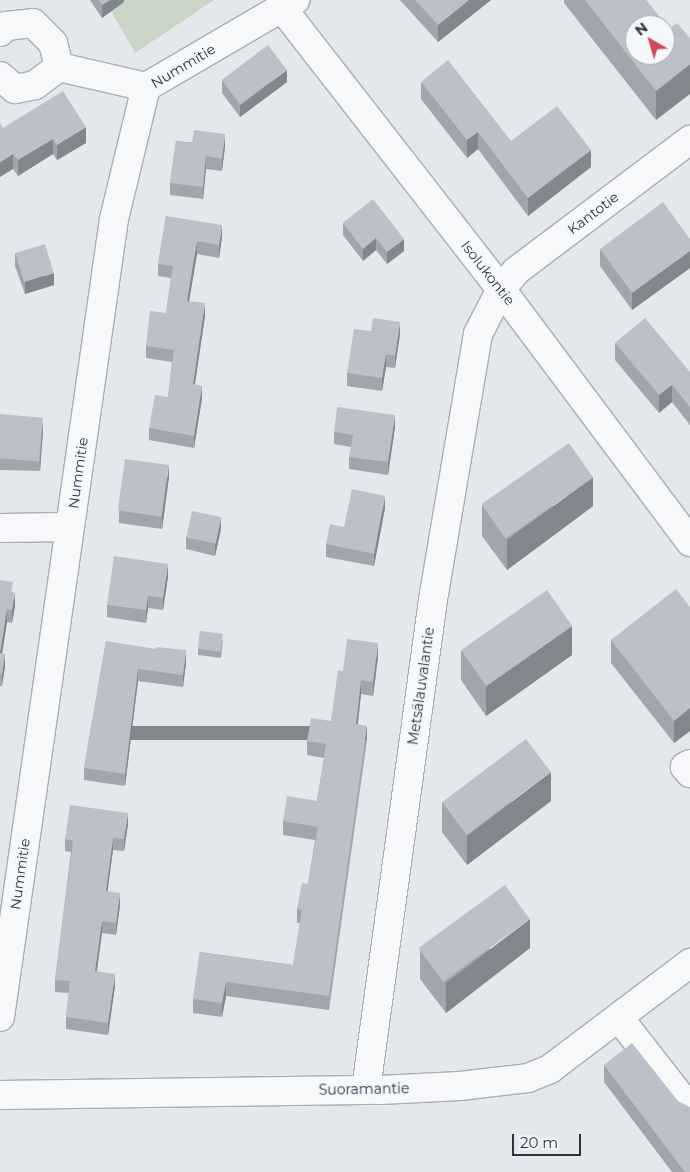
<!DOCTYPE html>
<meta charset="utf-8">
<style>
body{margin:0}
#map{position:relative;width:690px;height:1172px;overflow:hidden;background:#e4e7ec;font-family:Montserrat,sans-serif}
div>[style]{position:absolute}
[style*='--x']{left:calc(var(--x)*1px);top:calc(var(--y)*1px);width:calc(var(--w)*1px);rotate:calc(var(--a)*1deg)}
.green>*{inset:0;background:#c9d6c5}
.roads{filter:drop-shadow(1px 0 #a9aeb7) drop-shadow(-1px 0 #a9aeb7) drop-shadow(0 1px #a9aeb7) drop-shadow(0 -1px #a9aeb7)}
.minor>*{height:28px;margin:-14px;padding:0 14px;transform-origin:14px;border-radius:14px;background:#f7f8fa}
.wall>*{inset:0;background:#a1a5ae}
.shaded-wall>*{inset:0;background:#83868d;transform-origin:0 0}
.building>*{inset:0;background:#bbc0ca;transform-origin:0 0}
span{translate:-50% -50%;white-space:nowrap;text-align:center;line-height:1.15;-webkit-text-stroke:4px #f4f6f9;paint-order:stroke}
.street-label{font-size:14px;color:#2b3445}
.north{position:absolute;left:625px;top:15px;width:50px;height:50px;box-sizing:border-box;background:#f4f6f9;border:1px solid #a4a8b1;border-radius:50%;rotate:322deg;font-size:14px;font-weight:700;line-height:20px;text-align:center;color:#2b3445}
.north::after{content:'';display:block;margin:auto;width:18px;height:22px;background:#d1495b;clip-path:polygon(50% 0,100% 100%,50% 72%,0 100%)}
.scale{position:absolute;left:512px;top:1134px;width:69px;height:22px;box-sizing:border-box;border:2px solid #2b3445;border-top:0;padding-left:6px;font-size:15px;line-height:18px;white-space:nowrap;color:#2b3445;-webkit-text-stroke:4px #f4f6f9;paint-order:stroke}
</style>
<div id="map">
<div class="green">
<div style="clip-path:polygon(105px 0,214px 0,135px 53px)"></div>
</div>
<div class="roads">
<div class="minor">
<div style="--x:282;--y:8;--w:356;--a:52.1"></div>
<div style="--x:501;--y:289;--w:316;--a:53.2"></div>
<div style="--x:0;--y:32;--w:8;--a:-45"></div>
<div style="--x:6;--y:26;--w:27;--a:-6"></div>
<div style="--x:33;--y:23;--w:28;--a:45"></div>
<div style="--x:53;--y:43;--w:25;--a:76"></div>
<div style="--x:0;--y:76;--w:20;--a:41"></div>
<div style="--x:15;--y:89;--w:20;--a:-11"></div>
<div style="--x:35;--y:85;--w:30;--a:-37"></div>
<div style="--x:59;--y:67;--w:89;--a:12.9"></div>
<div style="--x:0;--y:528;--w:70;--a:-0.8"></div>
<div style="--x:690;--y:764;--w:6;--a:149"></div>
<div style="--x:685;--y:767;--w:8;--a:50"></div>
<div style="--x:0;--y:1017;--w:806;--a:-81.87"></div>
<div style="--x:114;--y:219;--w:136;--a:-76.4"></div>
<div style="--x:146;--y:87;--w:173;--a:-30.3"></div>
<div style="--x:619;--y:1018;--w:115;--a:52"></div>
<div style="--x:366;--y:1089;--w:500;--a:-82.2"></div>
<div style="--x:434;--y:594;--w:264;--a:-80.4"></div>
<div style="--x:478;--y:334;--w:51;--a:-62.9"></div>
<div style="--x:501;--y:289;--w:23;--a:-50"></div>
<div style="--x:516;--y:271;--w:218;--a:-37"></div>
<div style="--x:0;--y:1095;--w:380;--a:-0.8"></div>
<div style="--x:380;--y:1090;--w:80;--a:-2.9"></div>
<div style="--x:460;--y:1086;--w:68;--a:-6.7"></div>
<div style="--x:528;--y:1078;--w:24;--a:-22"></div>
<div style="--x:550;--y:1069;--w:176;--a:-37.1"></div>
</div>
</div>
<div class="wall">
<div style="clip-path:polygon(90px 0,124px 0,124px 2px,102px 18px)"></div>
<div style="clip-path:polygon(400px 0,491px 0,438px 42px)"></div>
<div style="clip-path:polygon(564px 0,646px 0,669px 29px,656px 120px,564px 3px)"></div>
<div style="clip-path:polygon(222px 80px,287px 82px,240px 117px,222px 93px)"></div>
<div style="clip-path:polygon(421px 82px,511px 141px,591px 167px,528px 216px,478px 149px,467px 158px,421px 99px)"></div>
<div style="clip-path:polygon(3px 128px,86px 143px,57px 160px,53px 154px,18px 176px,13px 169px)"></div>
<div style="clip-path:polygon(176px 141px,225px 146px,222px 171px,206px 169px,203px 199px,170px 195px,170px 183px)"></div>
<div style="clip-path:polygon(166px 216px,222px 237px,219px 258px,197px 254px,189px 301px,205px 316px,195px 384px,202px 398px,194px 448px,149px 440px,149px 428px,168px 397px,172px 362px,146px 358px,146px 346px,166px 313px,171px 278px,158px 276px,158px 264px)"></div>
<div style="clip-path:polygon(343px 223px,404px 251px,387px 264px,376px 250px,363px 261px,343px 235px)"></div>
<div style="clip-path:polygon(690px 239px,690px 268px,632px 310px,600px 266px,600px 249px)"></div>
<div style="clip-path:polygon(15px 253px,54px 285px,25px 294px,15px 266px)"></div>
<div style="clip-path:polygon(400px 334px,395px 368px,386px 367px,382px 391px,347px 386px,347px 373px)"></div>
<div style="clip-path:polygon(615px 343px,690px 372px,690px 425px,672px 402px,659px 413px,615px 360px)"></div>
<div style="clip-path:polygon(0 414px,43px 430px,40px 471px,0 470px)"></div>
<div style="clip-path:polygon(395px 427px,388px 475px,349px 469px,349px 457px,351px 447px,334px 444px,334px 432px)"></div>
<div style="clip-path:polygon(169px 477px,162px 529px,119px 523px,119px 511px)"></div>
<div style="clip-path:polygon(482px 506px,593px 506px,507px 570px,482px 536px)"></div>
<div style="clip-path:polygon(385px 508px,374px 566px,326px 557px,326px 544px,344px 527px)"></div>
<div style="clip-path:polygon(221px 529px,215px 556px,186px 549px,186px 537px)"></div>
<div style="clip-path:polygon(168px 577px,163px 610px,148px 608px,146px 623px,107px 617px,107px 605px)"></div>
<div style="clip-path:polygon(0 580px,13px 593px,15px 606px,12px 623px,7px 622px,2px 654px,5px 666px,2px 686px,0 686px)"></div>
<div style="clip-path:polygon(690px 607px,690px 731px,674px 743px,611px 663px,611px 640px)"></div>
<div style="clip-path:polygon(223px 640px,221px 658px,198px 655px,198px 649px)"></div>
<div style="clip-path:polygon(106px 641px,186px 663px,183px 687px,138px 681px,125px 786px,84px 780px,84px 768px)"></div>
<div style="clip-path:polygon(461px 651px,572px 655px,486px 716px,461px 680px)"></div>
<div style="clip-path:polygon(378px 657px,373px 696px,361px 694px,358px 724px,367px 740px,329px 1010px,226px 996px,222px 1017px,193px 1013px,193px 999px,200px 952px,293px 965px,300px 923px,297px 923px,297px 909px,308px 884px,315px 840px,283px 835px,283px 821px,317px 801px,324px 758px,307px 755px,307px 741px,331px 721px,343px 671px)"></div>
<div style="clip-path:polygon(551px 801px,467px 865px,442px 832px,442px 802px)"></div>
<div style="clip-path:polygon(128px 824px,124px 851px,113px 850px,107px 892px,120px 905px,116px 935px,102px 933px,97px 971px,115px 986px,108px 1035px,66px 1029px,66px 1017px,69px 993px,55px 992px,55px 980px,71px 852px,65px 851px,65px 839px)"></div>
<div style="clip-path:polygon(530px 948px,446px 1013px,420px 979px,420px 950px)"></div>
<div style="clip-path:polygon(604px 1065px,678px 1101px,690px 1172px,672px 1172px,604px 1082px)"></div>
</div>
<div class="shaded-wall">
<div style="clip-path:polygon(110px 0,124px 0,124px 2px,102px 18px,102px 5px)"></div>
<div style="clip-path:polygon(469px 0,491px 0,438px 42px,438px 25px)"></div>
<div style="clip-path:polygon(690px 64px,690px 94px,656px 120px,656px 91px)"></div>
<div style="clip-path:polygon(287px 70px,287px 82px,240px 117px,240px 105px)"></div>
<div style="clip-path:polygon(86px 127px,86px 143px,57px 160px,57px 145px)"></div>
<div style="clip-path:polygon(478px 132px,478px 149px,467px 158px,467px 140px)"></div>
<div style="clip-path:polygon(225px 134px,225px 146px,222px 171px,222px 159px)"></div>
<div style="clip-path:polygon(53px 139px,53px 154px,18px 176px,18px 160px)"></div>
<div style="clip-path:polygon(591px 150px,591px 167px,528px 216px,528px 198px)"></div>
<div style="clip-path:polygon(13px 154px,13px 169px,0 177px,0 162px)"></div>
<div style="clip-path:polygon(206px 156px,206px 169px,203px 199px,203px 187px)"></div>
<div style="clip-path:polygon(222px 225px,222px 237px,219px 258px,219px 245px)"></div>
<div style="clip-path:polygon(376px 238px,376px 250px,363px 261px,363px 249px)"></div>
<div style="clip-path:polygon(404px 239px,404px 251px,387px 264px,387px 252px)"></div>
<div style="clip-path:polygon(197px 241px,197px 254px,187px 313px,187px 301px)"></div>
<div style="clip-path:polygon(690px 251px,690px 268px,632px 310px,632px 293px)"></div>
<div style="clip-path:polygon(54px 273px,54px 285px,25px 294px,25px 282px)"></div>
<div style="clip-path:polygon(205px 303px,205px 316px,193px 396px,193px 384px)"></div>
<div style="clip-path:polygon(400px 322px,400px 334px,395px 368px,395px 356px)"></div>
<div style="clip-path:polygon(386px 354px,386px 367px,382px 391px,382px 378px)"></div>
<div style="clip-path:polygon(672px 385px,672px 402px,659px 413px,659px 395px)"></div>
<div style="clip-path:polygon(202px 386px,202px 398px,194px 448px,194px 436px)"></div>
<div style="clip-path:polygon(395px 415px,395px 427px,388px 475px,388px 462px)"></div>
<div style="clip-path:polygon(43px 418px,43px 430px,40px 471px,40px 459px)"></div>
<div style="clip-path:polygon(169px 465px,169px 477px,162px 529px,162px 516px)"></div>
<div style="clip-path:polygon(593px 477px,593px 506px,507px 570px,507px 540px)"></div>
<div style="clip-path:polygon(385px 496px,385px 508px,374px 566px,374px 554px)"></div>
<div style="clip-path:polygon(221px 517px,221px 529px,215px 556px,215px 543px)"></div>
<div style="clip-path:polygon(168px 564px,168px 577px,163px 610px,163px 598px)"></div>
<div style="clip-path:polygon(15px 593px,15px 606px,12px 623px,12px 610px)"></div>
<div style="clip-path:polygon(148px 596px,148px 608px,146px 623px,146px 610px)"></div>
<div style="clip-path:polygon(7px 609px,7px 622px,0 666px,0 653px)"></div>
<div style="clip-path:polygon(572px 626px,572px 655px,486px 716px,486px 686px)"></div>
<div style="clip-path:polygon(378px 643px,378px 657px,373px 696px,373px 682px)"></div>
<div style="clip-path:polygon(186px 650px,186px 663px,183px 687px,183px 675px)"></div>
<div style="clip-path:polygon(5px 654px,5px 666px,2px 686px,2px 674px)"></div>
<div style="clip-path:polygon(138px 669px,138px 681px,125px 786px,125px 774px)"></div>
<div style="clip-path:polygon(361px 680px,361px 694px,356px 738px,356px 724px)"></div>
<div style="clip-path:polygon(690px 708px,690px 731px,674px 743px,674px 721px)"></div>
<div style="left:367px;top:726px;width:14px;height:273px;rotate:90deg"></div>
<div style="clip-path:polygon(551px 772px,551px 801px,467px 865px,467px 836px)"></div>
<div style="clip-path:polygon(128px 813px,128px 824px,124px 851px,124px 839px)"></div>
<div style="clip-path:polygon(113px 838px,113px 850px,106px 903px,106px 891px)"></div>
<div style="clip-path:polygon(120px 893px,120px 905px,116px 935px,116px 923px)"></div>
<div style="clip-path:polygon(530px 919px,530px 948px,446px 1013px,446px 983px)"></div>
<div style="clip-path:polygon(102px 921px,102px 933px,95px 983px,95px 971px)"></div>
<div style="clip-path:polygon(115px 974px,115px 986px,108px 1035px,108px 1023px)"></div>
<div style="clip-path:polygon(226px 982px,226px 996px,222px 1017px,222px 1003px)"></div>
</div>
<div class="building">
<div style="clip-path:polygon(99px 0,110px 0,102px 5px)"></div>
<div style="clip-path:polygon(415px 0,469px 0,438px 25px)"></div>
<div style="clip-path:polygon(evenodd,585px 0,646px 0,669px 29px,677px 23px,690px 38px,690px 64px,656px 91px,585px 0,635px 25px,665px 25px,665px 55px,635px 55px,635px 25px)"></div>
<div style="left:268px;top:45px;width:31px;height:58px;rotate:53deg"></div>
<div style="clip-path:polygon(448px 60px,511px 141px,557px 106px,591px 150px,528px 198px,478px 132px,467px 140px,421px 82px)"></div>
<div style="clip-path:polygon(63px 91px,86px 127px,57px 145px,53px 139px,18px 160px,13px 154px,0 162px,0 123px,3px 128px)"></div>
<div style="clip-path:polygon(194px 130px,225px 134px,222px 159px,206px 156px,203px 187px,170px 183px,176px 141px,192px 143px)"></div>
<div style="clip-path:polygon(373px 199px,404px 239px,387px 252px,376px 238px,363px 249px,343px 223px)"></div>
<div style="clip-path:polygon(663px 202px,690px 239px,690px 251px,632px 293px,600px 249px)"></div>
<div style="clip-path:polygon(166px 216px,222px 225px,219px 245px,197px 241px,187px 301px,205px 303px,193px 384px,202px 386px,194px 436px,149px 428px,155px 395px,168px 397px,174px 350px,146px 346px,150px 311px,166px 313px,173px 266px,158px 264px)"></div>
<div style="left:45px;top:244px;width:30px;height:31px;rotate:73deg"></div>
<div style="clip-path:polygon(373px 318px,400px 322px,395px 356px,386px 354px,382px 378px,347px 373px,354px 329px,371px 331px)"></div>
<div style="clip-path:polygon(645px 318px,690px 372px,690px 407px,672px 385px,659px 395px,615px 343px)"></div>
<div style="clip-path:polygon(337px 407px,395px 415px,388px 462px,349px 457px,353px 435px,334px 432px)"></div>
<div style="left:0;top:414px;width:43px;height:44px;rotate:5deg"></div>
<div style="left:569px;top:443px;width:42px;height:107px;rotate:55deg"></div>
<div style="left:125px;top:459px;width:44px;height:52px;rotate:8deg"></div>
<div style="clip-path:polygon(352px 489px,385px 496px,374px 554px,326px 544px,330px 524px,344px 527px)"></div>
<div style="left:192px;top:511px;width:30px;height:27px;rotate:12deg"></div>
<div style="clip-path:polygon(114px 556px,168px 564px,163px 598px,148px 596px,146px 610px,107px 605px)"></div>
<div style="clip-path:polygon(0 580px,13px 582px,11px 592px,15px 593px,12px 610px,7px 609px,0 653px,5px 654px,2px 674px,0 674px)"></div>
<div style="clip-path:polygon(676px 589px,690px 607px,690px 708px,674px 721px,611px 640px)"></div>
<div style="left:547px;top:590px;width:44px;height:105px;rotate:55deg"></div>
<div style="left:200px;top:631px;width:23px;height:18px;rotate:7deg"></div>
<div style="clip-path:polygon(347px 639px,378px 643px,373px 682px,361px 680px,356px 724px,367px 726px,329px 996px,226px 982px,222px 1003px,193px 999px,200px 952px,293px 965px,302px 910px,297px 909px,302px 883px,308px 884px,318px 827px,283px 821px,287px 796px,317px 801px,326px 744px,307px 741px,311px 718px,331px 721px,338px 670px,343px 671px)"></div>
<div style="clip-path:polygon(106px 641px,156px 649px,156px 647px,186px 650px,183px 675px,138px 669px,125px 774px,84px 768px)"></div>
<div style="left:526px;top:739px;width:41px;height:105px;rotate:53deg"></div>
<div style="clip-path:polygon(70px 805px,128px 813px,124px 839px,113px 838px,106px 891px,120px 893px,116px 923px,102px 921px,95px 971px,115px 974px,108px 1023px,66px 1017px,70px 981px,55px 980px,73px 841px,65px 839px)"></div>
<div style="left:505px;top:885px;width:42px;height:107px;rotate:54deg"></div>
<div style="clip-path:polygon(632px 1043px,678px 1101px,690px 1107px,690px 1172px,685px 1172px,604px 1065px)"></div>
</div>
<div class="street-label">
<span style="left:183px;top:66px;rotate:-31deg">Nummitie</span>
<span style="left:593px;top:213px;rotate:-37deg">Kantotie</span>
<span style="left:488px;top:273px;rotate:52deg">Isolukontie</span>
<span style="left:78px;top:473px;rotate:-82deg">Nummitie</span>
<span style="left:421px;top:686px;rotate:-82deg">Metsälauvalantie</span>
<span style="left:20px;top:874px;rotate:-82deg">Nummitie</span>
<span style="left:364px;top:1089px;rotate:-1deg">Suoramantie</span>
</div>
<div class="north">N</div>
<div class="scale">20 m</div>
</div>
